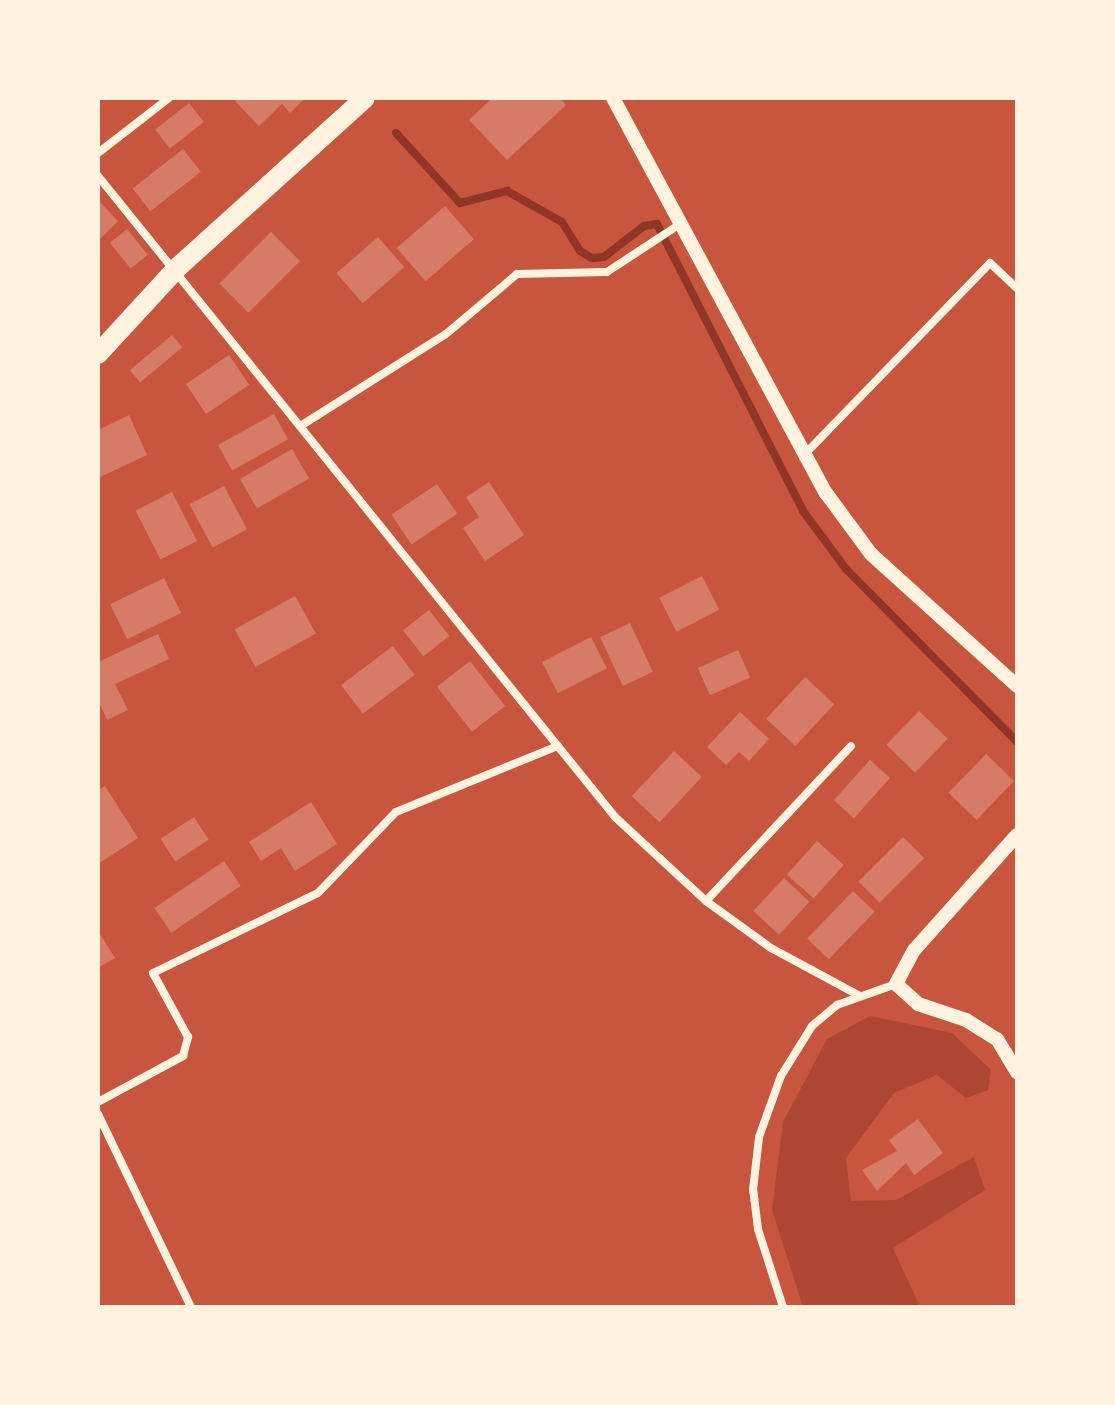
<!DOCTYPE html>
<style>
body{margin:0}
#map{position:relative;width:1115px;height:1405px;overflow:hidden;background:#c8553d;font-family:"PT Sans Narrow",sans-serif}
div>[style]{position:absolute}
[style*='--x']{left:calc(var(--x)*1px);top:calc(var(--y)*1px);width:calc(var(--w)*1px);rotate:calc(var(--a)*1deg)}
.green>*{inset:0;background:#ae4732}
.stream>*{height:8px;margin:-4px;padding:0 4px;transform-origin:4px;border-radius:4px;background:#8f3625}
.building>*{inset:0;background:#d67c66;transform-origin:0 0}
.minor>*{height:8px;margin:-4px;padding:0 4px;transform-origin:4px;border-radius:4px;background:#fff3e0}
.tertiary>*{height:14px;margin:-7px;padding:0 7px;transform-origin:7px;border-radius:7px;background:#fff3e0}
.primary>*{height:20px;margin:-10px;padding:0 10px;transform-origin:10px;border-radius:10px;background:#fff3e0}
span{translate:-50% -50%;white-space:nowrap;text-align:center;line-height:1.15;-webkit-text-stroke:8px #fff3e0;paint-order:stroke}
.frame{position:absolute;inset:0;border:100px solid #fff3e0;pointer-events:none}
</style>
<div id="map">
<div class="green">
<div style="clip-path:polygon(870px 1016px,952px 1033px,991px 1070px,988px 1090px,966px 1098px,937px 1075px,894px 1093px,846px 1158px,851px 1201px,896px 1200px,974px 1157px,985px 1190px,893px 1248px,920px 1307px,803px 1307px,772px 1210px,783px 1122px,827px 1039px)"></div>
</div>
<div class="stream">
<div style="--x:396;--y:133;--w:95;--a:47.6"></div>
<div style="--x:460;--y:203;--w:49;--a:-14.3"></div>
<div style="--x:507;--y:191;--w:63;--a:29.4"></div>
<div style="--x:562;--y:222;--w:34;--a:58"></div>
<div style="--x:580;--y:251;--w:14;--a:30"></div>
<div style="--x:592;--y:258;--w:12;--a:-5"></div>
<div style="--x:604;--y:257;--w:51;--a:-37.8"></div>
<div style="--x:644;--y:226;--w:13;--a:-9"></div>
<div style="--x:657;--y:224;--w:322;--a:63"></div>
<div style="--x:803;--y:511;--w:72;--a:53.4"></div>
<div style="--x:846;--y:569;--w:243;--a:45.3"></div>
</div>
<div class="building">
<div style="clip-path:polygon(239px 98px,305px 98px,290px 113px,282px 104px,259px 126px,235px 101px)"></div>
<div style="clip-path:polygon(492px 98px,560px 98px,566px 105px,507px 160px,469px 120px)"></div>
<div style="left:189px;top:103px;width:24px;height:43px;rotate:52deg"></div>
<div style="left:183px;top:149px;width:29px;height:64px;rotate:52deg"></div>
<div style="clip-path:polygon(98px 200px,118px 221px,98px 241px)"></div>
<div style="left:445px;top:206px;width:44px;height:64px;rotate:49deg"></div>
<div style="left:127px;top:229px;width:33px;height:22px;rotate:51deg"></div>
<div style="left:271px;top:232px;width:41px;height:73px;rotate:45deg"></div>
<div style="left:378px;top:237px;width:40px;height:55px;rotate:49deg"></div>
<div style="left:172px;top:335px;width:16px;height:55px;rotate:50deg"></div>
<div style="left:229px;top:355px;width:36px;height:52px;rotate:56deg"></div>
<div style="left:274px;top:414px;width:29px;height:64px;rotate:61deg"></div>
<div style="clip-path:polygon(129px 415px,147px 455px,98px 478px,98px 430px)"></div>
<div style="left:292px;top:449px;width:34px;height:60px;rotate:60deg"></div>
<div style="clip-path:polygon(489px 482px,524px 535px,485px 561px,463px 528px,479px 517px,466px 497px)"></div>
<div style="left:437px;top:484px;width:36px;height:55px;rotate:56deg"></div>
<div style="left:224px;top:486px;width:49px;height:39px;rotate:62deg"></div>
<div style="left:172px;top:492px;width:55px;height:41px;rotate:63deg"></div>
<div style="left:702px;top:576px;width:38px;height:48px;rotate:63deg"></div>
<div style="left:164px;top:578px;width:39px;height:60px;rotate:64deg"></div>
<div style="left:295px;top:596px;width:43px;height:69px;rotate:61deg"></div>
<div style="left:429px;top:610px;width:33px;height:33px;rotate:52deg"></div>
<div style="left:630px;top:623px;width:54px;height:33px;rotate:65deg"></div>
<div style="clip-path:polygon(158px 634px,169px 659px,115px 684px,128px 710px,107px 720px,98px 700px,98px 662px)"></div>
<div style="left:591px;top:637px;width:35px;height:55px;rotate:63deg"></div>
<div style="left:393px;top:646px;width:36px;height:65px;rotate:53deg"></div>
<div style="left:738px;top:650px;width:30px;height:44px;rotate:66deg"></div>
<div style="left:470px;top:661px;width:57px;height:42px;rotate:52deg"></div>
<div style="left:805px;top:677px;width:40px;height:57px;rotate:43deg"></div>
<div style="left:919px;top:711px;width:40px;height:47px;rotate:44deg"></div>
<div style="clip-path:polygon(740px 712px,769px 739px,749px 761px,739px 752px,726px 765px,707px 747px)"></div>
<div style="left:674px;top:751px;width:38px;height:62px;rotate:43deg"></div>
<div style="left:986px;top:754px;width:39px;height:54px;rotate:44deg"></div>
<div style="left:870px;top:760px;width:27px;height:54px;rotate:42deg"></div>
<div style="clip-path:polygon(105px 786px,138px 838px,98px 864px,98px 790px)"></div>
<div style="clip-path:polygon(311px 802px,337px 844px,295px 871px,281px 848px,261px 861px,249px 842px)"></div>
<div style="left:194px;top:817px;width:27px;height:40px;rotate:57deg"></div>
<div style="left:903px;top:837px;width:30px;height:63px;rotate:45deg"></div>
<div style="left:817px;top:841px;width:36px;height:45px;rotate:42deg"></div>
<div style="left:224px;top:861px;width:30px;height:84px;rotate:56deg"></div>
<div style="left:784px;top:878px;width:35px;height:45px;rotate:43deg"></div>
<div style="left:853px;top:891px;width:30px;height:66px;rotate:44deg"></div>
<div style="clip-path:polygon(98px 931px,115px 958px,98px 968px)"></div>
<div style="clip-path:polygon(918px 1119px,943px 1153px,914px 1175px,906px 1163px,877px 1191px,862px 1170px,897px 1151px,889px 1140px)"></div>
</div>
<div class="minor">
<div style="--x:98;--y:153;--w:90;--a:-37.8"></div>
<div style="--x:98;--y:176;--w:824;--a:51.11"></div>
<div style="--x:615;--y:817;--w:124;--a:42.7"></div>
<div style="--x:706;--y:901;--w:80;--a:35.9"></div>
<div style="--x:771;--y:948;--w:99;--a:28.4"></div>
<div style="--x:302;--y:425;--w:170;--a:-32.3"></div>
<div style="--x:446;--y:334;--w:93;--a:-40.2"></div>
<div style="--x:517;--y:274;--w:90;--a:-1.3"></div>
<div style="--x:607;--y:272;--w:87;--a:-33.3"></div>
<div style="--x:805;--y:454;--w:266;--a:-45.9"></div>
<div style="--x:990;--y:263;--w:37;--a:43"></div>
<div style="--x:706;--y:901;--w:212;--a:-46.9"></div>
<div style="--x:98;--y:1102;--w:97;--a:-28.4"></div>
<div style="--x:183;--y:1056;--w:20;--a:-75"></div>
<div style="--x:188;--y:1037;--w:73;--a:-118.7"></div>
<div style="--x:153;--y:973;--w:183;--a:-25.9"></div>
<div style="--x:318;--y:893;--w:112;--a:-46.1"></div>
<div style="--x:396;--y:812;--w:175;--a:-22.2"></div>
<div style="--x:98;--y:1114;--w:214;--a:64.3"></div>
<div style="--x:783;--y:1307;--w:82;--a:-107.8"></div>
<div style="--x:758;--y:1229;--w:39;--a:-97"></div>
<div style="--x:753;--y:1190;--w:53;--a:-83.5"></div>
<div style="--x:759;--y:1137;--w:65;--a:-70.2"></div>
<div style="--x:781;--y:1076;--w:59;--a:-58.2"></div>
<div style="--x:812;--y:1026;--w:33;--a:-40"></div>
<div style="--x:837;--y:1005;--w:63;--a:-19.6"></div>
</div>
<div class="tertiary">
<div style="--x:613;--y:98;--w:449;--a:61.7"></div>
<div style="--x:826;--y:493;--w:76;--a:53.6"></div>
<div style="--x:871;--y:554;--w:197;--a:42.1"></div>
<div style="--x:1017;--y:835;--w:154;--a:131.8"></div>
<div style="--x:914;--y:950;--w:38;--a:118"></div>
<div style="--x:896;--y:984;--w:30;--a:42"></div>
<div style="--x:918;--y:1004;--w:51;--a:18.4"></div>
<div style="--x:966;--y:1020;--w:36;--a:32"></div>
<div style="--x:997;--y:1039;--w:39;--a:59"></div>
</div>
<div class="primary">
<div style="--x:98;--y:354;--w:117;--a:-47.4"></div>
<div style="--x:177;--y:268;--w:253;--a:-42.1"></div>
</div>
<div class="frame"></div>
</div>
